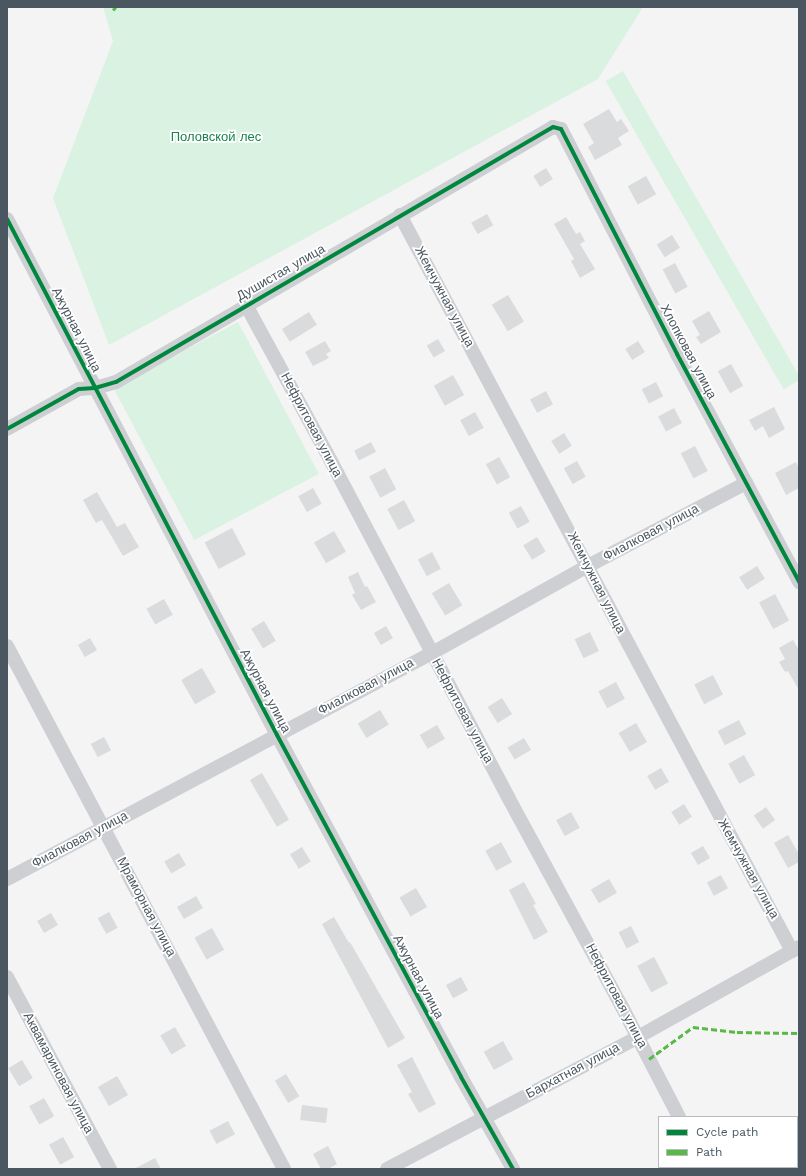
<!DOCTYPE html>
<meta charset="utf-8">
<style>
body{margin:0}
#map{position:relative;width:806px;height:1176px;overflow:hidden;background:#f4f4f4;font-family:"Work Sans",sans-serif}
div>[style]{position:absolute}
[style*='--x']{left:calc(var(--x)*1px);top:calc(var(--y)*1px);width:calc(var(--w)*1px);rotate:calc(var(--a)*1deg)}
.green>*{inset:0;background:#d9f2e1;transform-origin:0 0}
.building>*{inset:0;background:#dadbdc;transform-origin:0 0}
.minor>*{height:14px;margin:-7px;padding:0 7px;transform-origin:7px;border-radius:7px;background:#cdcfd2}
.quiet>*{height:3px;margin-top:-1.5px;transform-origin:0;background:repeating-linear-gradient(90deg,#58b947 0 6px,transparent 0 9px)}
.cycleway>*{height:4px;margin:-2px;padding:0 2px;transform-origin:2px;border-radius:2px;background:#00873e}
span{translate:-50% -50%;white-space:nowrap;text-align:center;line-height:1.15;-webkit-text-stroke:3.5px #fff;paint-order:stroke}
.park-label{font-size:13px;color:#188449}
.street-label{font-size:13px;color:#4a5760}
.frame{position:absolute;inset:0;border:8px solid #4a5760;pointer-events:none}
.legend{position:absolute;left:658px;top:1116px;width:140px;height:52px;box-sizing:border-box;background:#fff;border:1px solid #b7bcbf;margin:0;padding:5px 7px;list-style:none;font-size:12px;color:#4a5760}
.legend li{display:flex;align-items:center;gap:8px;height:20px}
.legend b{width:20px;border:1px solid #b7bcbf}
</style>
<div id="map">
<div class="green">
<div style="clip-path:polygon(103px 7px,643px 7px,598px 79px,109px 345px,53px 198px,113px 41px)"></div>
<div style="left:623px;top:71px;width:356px;height:20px;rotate:60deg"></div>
<div style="left:238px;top:322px;width:172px;height:141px;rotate:62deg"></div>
</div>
<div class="building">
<div style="clip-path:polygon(609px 109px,617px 122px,621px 119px,629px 131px,618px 138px,622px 145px,595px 160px,588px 147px,594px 143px,583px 124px)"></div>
<div style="left:546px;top:168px;width:13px;height:15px;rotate:58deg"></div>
<div style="left:646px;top:176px;width:21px;height:21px;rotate:61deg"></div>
<div style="left:487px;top:214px;width:13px;height:18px;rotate:61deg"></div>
<div style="clip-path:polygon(566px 217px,576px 234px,580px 232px,585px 241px,580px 244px,595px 269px,580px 278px,571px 261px,574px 259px,554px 224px)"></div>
<div style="left:672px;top:235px;width:15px;height:18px;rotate:58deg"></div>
<div style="left:675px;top:263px;width:27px;height:14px;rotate:62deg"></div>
<div style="left:508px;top:295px;width:31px;height:19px;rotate:59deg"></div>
<div style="clip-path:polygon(709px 311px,721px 332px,701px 344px,696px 337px,700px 335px,692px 321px)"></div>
<div style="left:309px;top:312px;width:15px;height:32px;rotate:58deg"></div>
<div style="left:438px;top:339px;width:14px;height:13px;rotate:60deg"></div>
<div style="clip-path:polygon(325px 341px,331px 351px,326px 354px,329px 358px,313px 366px,305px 352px)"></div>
<div style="left:638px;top:341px;width:13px;height:15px;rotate:58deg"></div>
<div style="left:731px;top:364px;width:25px;height:15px;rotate:61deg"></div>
<div style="left:453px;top:375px;width:23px;height:22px;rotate:61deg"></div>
<div style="left:656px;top:382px;width:16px;height:16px;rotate:63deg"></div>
<div style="left:546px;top:391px;width:15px;height:18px;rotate:62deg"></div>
<div style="clip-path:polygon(774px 407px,785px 429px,769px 438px,763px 426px,755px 431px,749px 420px)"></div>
<div style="left:674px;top:408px;width:17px;height:18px;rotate:62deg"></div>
<div style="left:475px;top:412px;width:18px;height:17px;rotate:61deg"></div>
<div style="left:564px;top:433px;width:15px;height:15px;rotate:58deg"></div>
<div style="left:371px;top:442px;width:11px;height:19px;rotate:63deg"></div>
<div style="left:695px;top:446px;width:28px;height:16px;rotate:63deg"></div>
<div style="left:499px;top:457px;width:23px;height:15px;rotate:61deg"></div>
<div style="left:577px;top:461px;width:18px;height:15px;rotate:61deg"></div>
<div style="clip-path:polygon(796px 462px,799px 468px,799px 488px,786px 495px,775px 473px)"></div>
<div style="left:385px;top:468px;width:24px;height:18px;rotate:62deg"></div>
<div style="left:313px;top:488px;width:18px;height:17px;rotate:61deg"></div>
<div style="clip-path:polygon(97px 492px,117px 527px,125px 523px,139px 547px,123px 556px,102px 520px,96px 523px,83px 500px)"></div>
<div style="left:404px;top:500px;width:24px;height:19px;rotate:62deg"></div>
<div style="left:521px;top:506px;width:18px;height:14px;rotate:61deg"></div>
<div style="left:232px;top:528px;width:30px;height:31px;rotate:62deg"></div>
<div style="left:334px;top:531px;width:24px;height:23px;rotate:60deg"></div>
<div style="left:537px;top:537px;width:17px;height:16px;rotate:59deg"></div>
<div style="left:432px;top:552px;width:19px;height:16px;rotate:62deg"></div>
<div style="left:757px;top:566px;width:15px;height:21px;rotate:58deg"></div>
<div style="clip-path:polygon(358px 572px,365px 587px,367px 586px,376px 602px,361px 610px,352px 595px,355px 593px,348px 577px)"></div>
<div style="left:449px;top:583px;width:26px;height:20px;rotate:59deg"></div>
<div style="left:775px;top:594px;width:30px;height:18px;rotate:62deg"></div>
<div style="left:164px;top:599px;width:18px;height:20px;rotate:61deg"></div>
<div style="left:264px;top:621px;width:23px;height:15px;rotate:59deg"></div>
<div style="left:386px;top:626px;width:14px;height:14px;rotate:60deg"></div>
<div style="left:590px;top:632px;width:21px;height:17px;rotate:65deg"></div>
<div style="left:90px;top:638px;width:14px;height:14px;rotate:60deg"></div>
<div style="clip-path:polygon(793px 640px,799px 650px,799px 690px,788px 671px,785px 672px,779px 662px,785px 659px,779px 648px)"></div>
<div style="left:202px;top:668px;width:28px;height:24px;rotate:60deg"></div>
<div style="left:713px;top:675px;width:22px;height:21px;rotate:63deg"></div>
<div style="left:616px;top:682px;width:19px;height:20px;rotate:62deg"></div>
<div style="left:502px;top:698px;width:19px;height:17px;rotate:58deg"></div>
<div style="left:380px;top:710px;width:17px;height:26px;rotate:59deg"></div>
<div style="left:739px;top:720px;width:16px;height:24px;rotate:63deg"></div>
<div style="left:636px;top:723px;width:22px;height:20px;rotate:60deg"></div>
<div style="left:437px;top:725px;width:16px;height:20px;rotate:60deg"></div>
<div style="left:104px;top:737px;width:15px;height:15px;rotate:62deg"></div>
<div style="left:524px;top:738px;width:14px;height:19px;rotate:60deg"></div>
<div style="left:744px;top:755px;width:23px;height:18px;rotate:61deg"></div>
<div style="left:661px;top:768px;width:16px;height:16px;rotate:60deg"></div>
<div style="left:262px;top:773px;width:54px;height:14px;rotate:60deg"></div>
<div style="left:684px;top:804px;width:15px;height:15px;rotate:58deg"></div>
<div style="left:766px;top:807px;width:16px;height:15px;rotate:55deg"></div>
<div style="left:571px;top:812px;width:18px;height:17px;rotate:61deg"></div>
<div style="clip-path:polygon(788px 835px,799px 854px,799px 862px,788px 868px,774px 843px)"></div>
<div style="left:501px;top:842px;width:23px;height:18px;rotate:61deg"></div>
<div style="left:703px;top:846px;width:14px;height:14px;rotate:60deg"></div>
<div style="left:302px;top:847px;width:17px;height:14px;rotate:59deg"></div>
<div style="left:179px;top:853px;width:14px;height:17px;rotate:60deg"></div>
<div style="left:721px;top:875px;width:15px;height:16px;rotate:62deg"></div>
<div style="left:609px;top:879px;width:16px;height:21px;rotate:60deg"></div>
<div style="clip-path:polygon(524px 882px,536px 904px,533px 905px,548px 932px,534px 940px,509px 890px)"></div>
<div style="left:416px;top:888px;width:22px;height:19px;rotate:60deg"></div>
<div style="left:196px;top:896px;width:14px;height:22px;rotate:60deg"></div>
<div style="left:109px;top:912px;width:18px;height:13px;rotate:61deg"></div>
<div style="left:51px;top:913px;width:14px;height:16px;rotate:60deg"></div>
<div style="clip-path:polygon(334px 917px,349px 943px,350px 942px,405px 1038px,388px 1048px,322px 924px)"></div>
<div style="left:631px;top:926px;width:18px;height:14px;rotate:63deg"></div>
<div style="left:212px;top:928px;width:25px;height:20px;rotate:61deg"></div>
<div style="left:654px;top:957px;width:30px;height:19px;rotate:62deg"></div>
<div style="left:461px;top:977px;width:15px;height:17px;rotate:62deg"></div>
<div style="left:175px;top:1027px;width:22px;height:17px;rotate:60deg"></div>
<div style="left:503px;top:1041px;width:21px;height:22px;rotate:61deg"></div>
<div style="clip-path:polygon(412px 1057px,436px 1104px,419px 1113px,408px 1094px,412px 1092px,397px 1065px)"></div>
<div style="left:22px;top:1060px;width:21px;height:16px;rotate:59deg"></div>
<div style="left:286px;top:1074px;width:26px;height:13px;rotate:59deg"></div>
<div style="left:117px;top:1076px;width:22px;height:22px;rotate:60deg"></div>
<div style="left:44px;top:1098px;width:21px;height:17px;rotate:61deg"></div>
<div style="left:302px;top:1105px;width:26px;height:15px;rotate:7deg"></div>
<div style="left:228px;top:1121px;width:15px;height:21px;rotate:62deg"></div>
<div style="left:63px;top:1137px;width:23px;height:16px;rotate:61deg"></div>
<div style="clip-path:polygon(328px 1146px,337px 1164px,328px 1169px,321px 1169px,313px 1154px)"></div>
<div style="clip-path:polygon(155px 1158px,161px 1169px,134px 1169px)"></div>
</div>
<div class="minor">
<div style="--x:400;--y:215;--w:834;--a:61.96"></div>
<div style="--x:7;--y:219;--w:582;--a:62.38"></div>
<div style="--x:277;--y:735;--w:388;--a:61.7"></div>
<div style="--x:461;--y:1077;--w:106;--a:60.5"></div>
<div style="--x:246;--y:305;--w:180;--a:61.4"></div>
<div style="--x:332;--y:463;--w:378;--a:62.2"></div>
<div style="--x:508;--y:797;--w:237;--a:61.5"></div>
<div style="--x:621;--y:1005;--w:126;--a:62.6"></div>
<div style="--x:7;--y:429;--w:82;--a:-29.1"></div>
<div style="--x:79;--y:389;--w:16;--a:-4"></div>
<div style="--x:95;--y:388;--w:22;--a:-16"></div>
<div style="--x:116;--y:382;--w:506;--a:-30.26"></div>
<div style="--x:553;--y:127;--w:8;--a:14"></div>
<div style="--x:561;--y:129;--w:253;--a:62.7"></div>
<div style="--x:677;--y:354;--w:259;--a:61.8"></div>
<div style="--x:7;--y:646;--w:592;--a:62.09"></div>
<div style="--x:7;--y:879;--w:481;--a:-28"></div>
<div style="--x:432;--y:653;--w:176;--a:-29.2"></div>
<div style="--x:586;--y:567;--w:181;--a:-27.7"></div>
<div style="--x:7;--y:977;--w:218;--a:61.8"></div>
<div style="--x:705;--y:1167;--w:2;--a:63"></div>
<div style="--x:387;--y:1169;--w:284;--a:-27.7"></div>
<div style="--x:638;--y:1037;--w:184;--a:-29.2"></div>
</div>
<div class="quiet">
<div style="--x:113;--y:10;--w:4;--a:-45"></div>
<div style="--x:649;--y:1059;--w:54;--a:-36"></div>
<div style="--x:693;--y:1027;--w:44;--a:6.5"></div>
<div style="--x:737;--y:1032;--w:62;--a:0.9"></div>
</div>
<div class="cycleway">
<div style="--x:7;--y:219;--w:582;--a:62.38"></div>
<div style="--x:277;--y:735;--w:388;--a:61.7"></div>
<div style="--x:461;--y:1077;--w:106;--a:60.5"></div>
<div style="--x:7;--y:429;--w:82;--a:-29.1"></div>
<div style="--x:79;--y:389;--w:16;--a:-4"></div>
<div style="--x:95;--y:388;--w:22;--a:-16"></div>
<div style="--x:116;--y:382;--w:506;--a:-30.26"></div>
<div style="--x:553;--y:127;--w:8;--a:14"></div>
<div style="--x:561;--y:129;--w:253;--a:62.7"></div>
<div style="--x:677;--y:354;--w:259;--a:61.8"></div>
</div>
<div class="park-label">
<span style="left:216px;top:137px">Половской лес</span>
</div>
<div class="street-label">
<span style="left:281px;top:273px;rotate:-30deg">Душистая улица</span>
<span style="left:444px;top:297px;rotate:62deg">Жемчужная улица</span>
<span style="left:76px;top:330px;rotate:63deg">Ажурная улица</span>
<span style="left:688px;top:352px;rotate:62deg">Хлопковая улица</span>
<span style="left:311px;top:425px;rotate:62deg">Нефритовая улица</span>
<span style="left:651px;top:533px;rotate:-28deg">Фиалковая улица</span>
<span style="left:596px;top:583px;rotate:63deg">Жемчужная улица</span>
<span style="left:366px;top:687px;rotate:-28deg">Фиалковая улица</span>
<span style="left:265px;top:691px;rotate:62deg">Ажурная улица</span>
<span style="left:462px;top:711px;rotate:62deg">Нефритовая улица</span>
<span style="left:80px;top:840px;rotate:-28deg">Фиалковая улица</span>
<span style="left:748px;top:869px;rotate:61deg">Жемчужная улица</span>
<span style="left:146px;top:907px;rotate:62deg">Мраморная улица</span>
<span style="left:418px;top:977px;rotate:62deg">Ажурная улица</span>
<span style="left:616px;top:996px;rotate:62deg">Нефритовая улица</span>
<span style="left:573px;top:1071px;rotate:-28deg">Бархатная улица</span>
<span style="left:58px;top:1073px;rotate:62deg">Аквамариновая улица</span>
</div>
<div class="frame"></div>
<ul class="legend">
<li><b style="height:5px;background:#00873e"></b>Cycle path</li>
<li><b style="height:5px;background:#58b947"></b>Path</li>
</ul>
</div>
